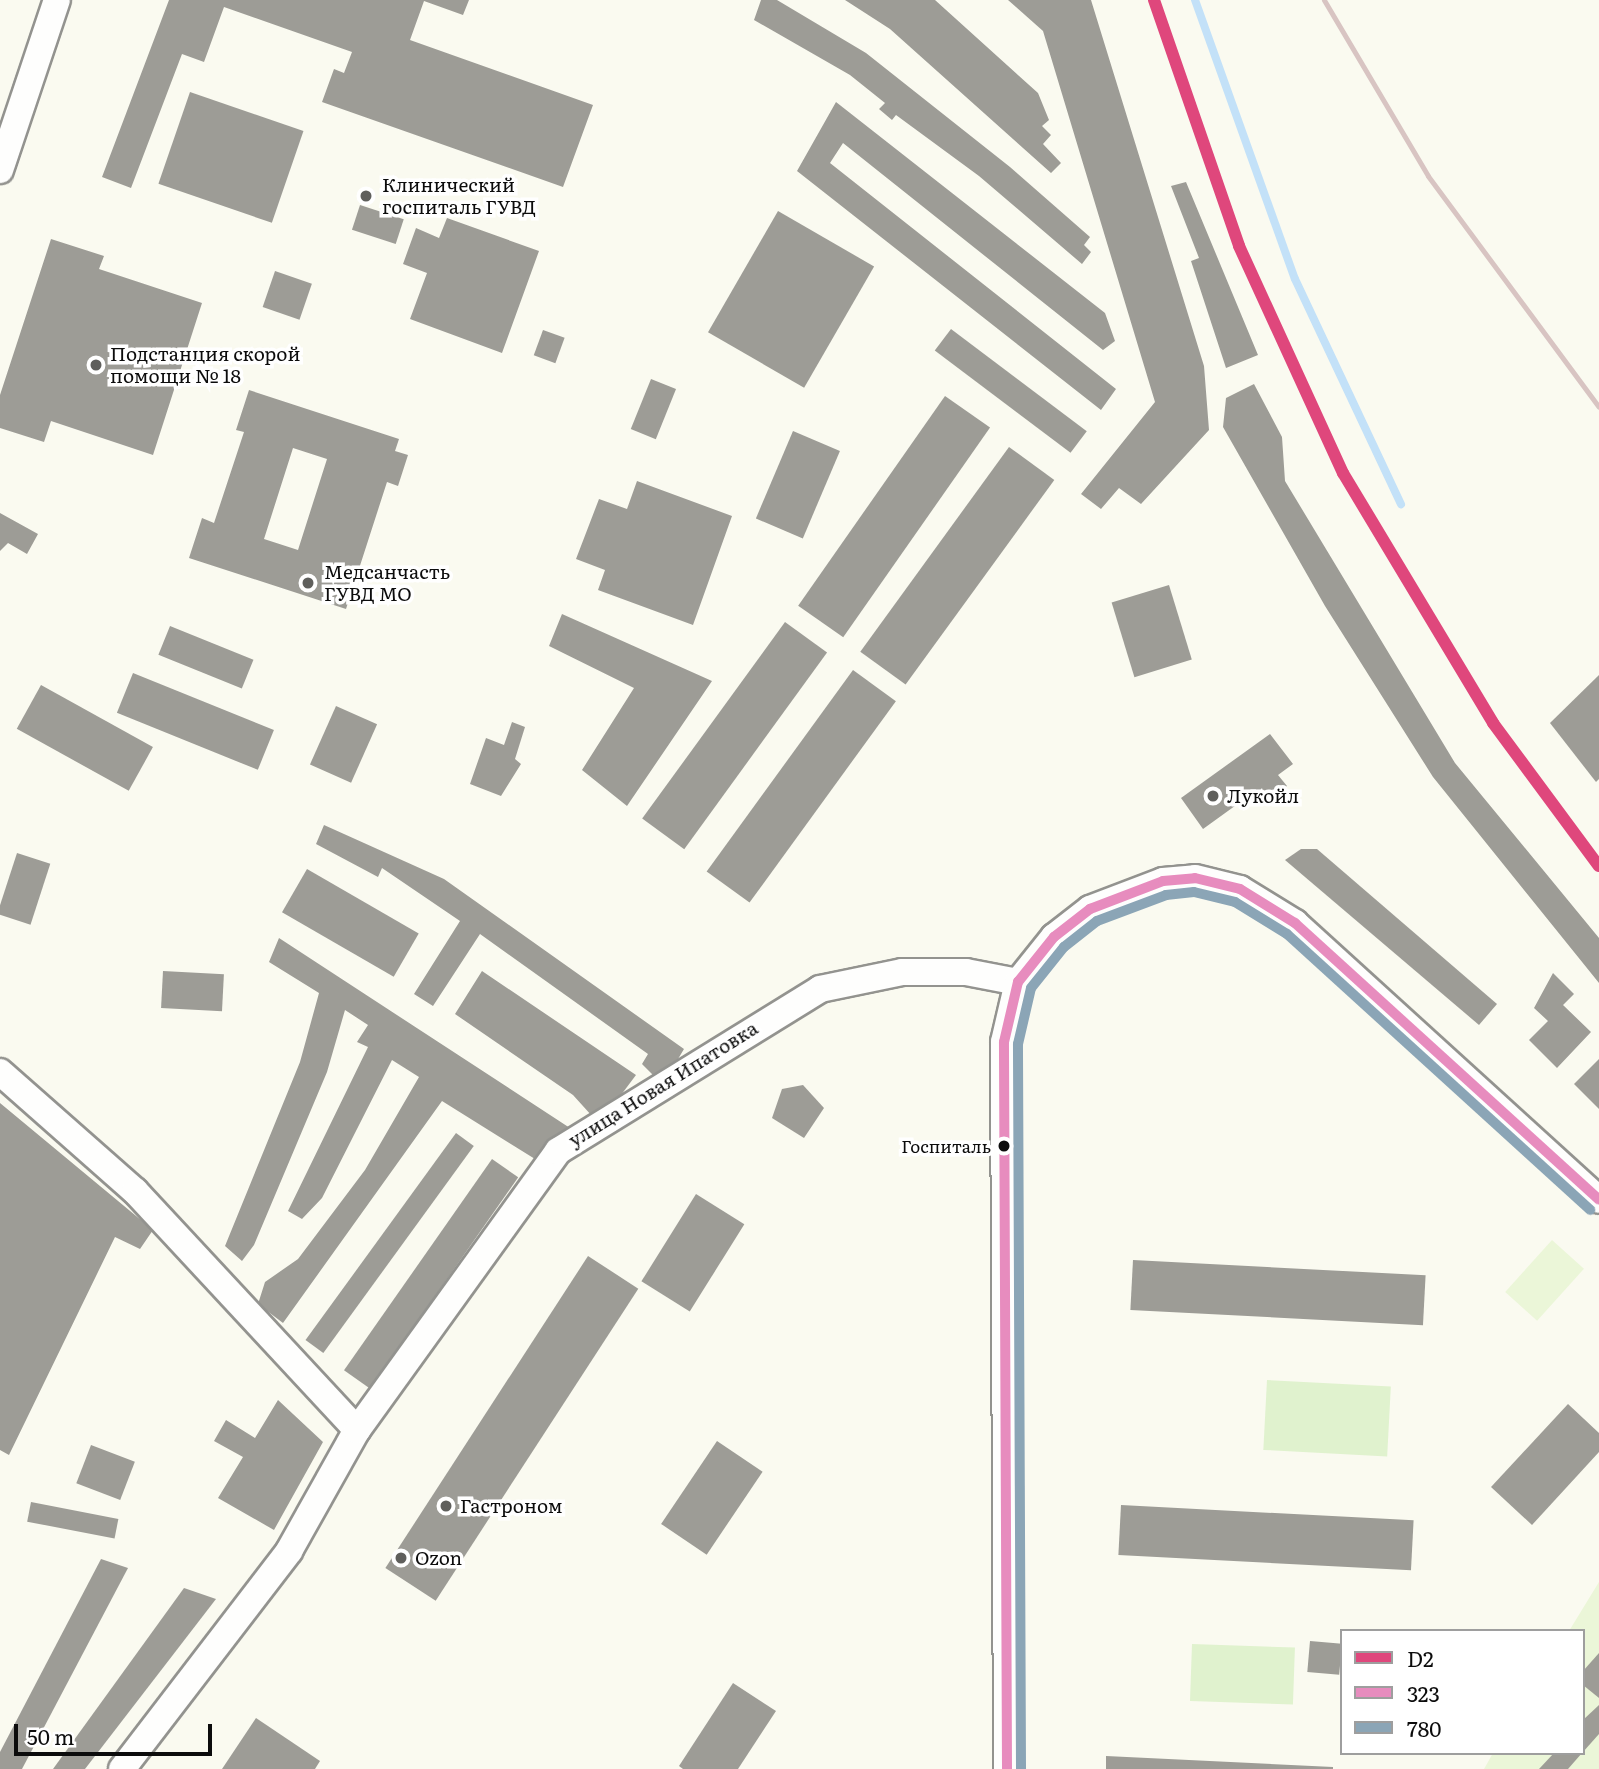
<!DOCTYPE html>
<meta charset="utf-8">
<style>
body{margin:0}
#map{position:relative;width:1599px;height:1769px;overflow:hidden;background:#fafaf0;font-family:Literata,serif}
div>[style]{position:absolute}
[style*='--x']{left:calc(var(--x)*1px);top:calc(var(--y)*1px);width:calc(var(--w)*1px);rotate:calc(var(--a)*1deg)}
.green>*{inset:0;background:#e0f2ce;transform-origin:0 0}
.pitch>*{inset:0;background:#ebf6d8;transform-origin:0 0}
.stream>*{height:8px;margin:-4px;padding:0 4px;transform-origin:4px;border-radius:4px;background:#c3e1f8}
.building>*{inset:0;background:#9d9c96;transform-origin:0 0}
.roads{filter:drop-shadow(2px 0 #93938f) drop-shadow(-2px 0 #93938f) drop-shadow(0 2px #93938f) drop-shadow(0 -2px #93938f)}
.minor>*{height:26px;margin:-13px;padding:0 13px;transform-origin:13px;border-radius:13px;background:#fefefd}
.rail>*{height:5px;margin:-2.5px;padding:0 2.5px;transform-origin:2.5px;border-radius:2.5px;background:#d8c4c2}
.bus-1>*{height:10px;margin:-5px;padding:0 5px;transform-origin:5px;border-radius:5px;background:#e78cbe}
.bus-2>*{height:10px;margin:-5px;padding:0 5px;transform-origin:5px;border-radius:5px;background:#8ba5b6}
.rail-1>*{height:12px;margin:-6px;padding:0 6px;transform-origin:6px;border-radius:6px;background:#df477c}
.dots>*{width:19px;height:19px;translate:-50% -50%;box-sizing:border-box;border:4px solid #fff;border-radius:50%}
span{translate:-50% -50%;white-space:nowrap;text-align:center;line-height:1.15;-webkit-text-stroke:7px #fff;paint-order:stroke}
.bus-label{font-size:17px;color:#0c0c0c}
.right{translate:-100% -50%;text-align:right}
.poi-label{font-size:19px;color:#0c0c0c}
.left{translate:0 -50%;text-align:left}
.street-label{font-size:19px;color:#0c0c0c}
.legend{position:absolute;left:1340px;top:1629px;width:245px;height:126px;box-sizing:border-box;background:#fff;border:2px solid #9e9e9e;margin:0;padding:9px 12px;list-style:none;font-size:21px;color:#0c0c0c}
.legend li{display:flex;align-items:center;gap:14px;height:35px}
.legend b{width:35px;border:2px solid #9e9e9e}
.scale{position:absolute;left:14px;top:1724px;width:198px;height:32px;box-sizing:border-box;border:4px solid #0c0c0c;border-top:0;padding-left:9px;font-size:21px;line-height:24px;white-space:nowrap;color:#0c0c0c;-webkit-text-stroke:5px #fff;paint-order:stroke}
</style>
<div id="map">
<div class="green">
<div style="left:1267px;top:1380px;width:124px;height:70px;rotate:3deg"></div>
<div style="left:1192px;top:1644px;width:103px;height:57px;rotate:2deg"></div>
</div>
<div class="pitch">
<div style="left:1552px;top:1240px;width:43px;height:70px;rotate:42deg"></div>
<div style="clip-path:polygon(1599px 1582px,1599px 1769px,1484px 1769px,1493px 1753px,1583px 1753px,1583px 1631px,1569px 1631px)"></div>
</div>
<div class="stream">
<div style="--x:1195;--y:0;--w:296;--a:70.3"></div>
<div style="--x:1295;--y:279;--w:249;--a:64.8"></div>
</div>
<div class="building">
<div style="clip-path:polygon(169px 0,469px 0,463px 15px,424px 1px,410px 40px,593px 105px,563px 187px,322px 102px,334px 69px,344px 73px,352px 52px,224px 7px,204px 62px,182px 54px,131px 188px,102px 177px)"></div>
<div style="clip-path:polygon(761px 0,777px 0,866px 53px,1010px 167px,1090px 237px,1084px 245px,1091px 252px,1082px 264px,979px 176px,896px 115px,892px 120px,879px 109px,885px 103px,850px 75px,754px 20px)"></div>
<div style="clip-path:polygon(845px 0,935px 0,1038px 93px,1049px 120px,1042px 126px,1051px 135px,1043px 144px,1061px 163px,1051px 173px,890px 29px)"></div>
<div style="clip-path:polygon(1008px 0,1091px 0,1204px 366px,1209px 430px,1141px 504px,1119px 488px,1101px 509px,1081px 494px,1155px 402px,1043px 31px)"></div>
<div style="left:190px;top:92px;width:120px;height:97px;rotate:19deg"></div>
<div style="clip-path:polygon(836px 102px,1105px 313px,1115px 341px,1103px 350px,843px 143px,830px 163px,1116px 389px,1101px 410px,797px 171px)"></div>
<div style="clip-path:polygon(1186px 182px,1258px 355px,1226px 368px,1191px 261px,1199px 258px,1171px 186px)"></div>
<div style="left:360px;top:205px;width:46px;height:26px;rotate:18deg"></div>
<div style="left:778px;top:211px;width:111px;height:140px;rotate:30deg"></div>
<div style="clip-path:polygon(447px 218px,539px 251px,502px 353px,410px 319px,427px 273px,403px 264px,416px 228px,439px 238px)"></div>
<div style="clip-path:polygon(51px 239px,104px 256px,99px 269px,202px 303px,153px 455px,51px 421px,44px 442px,0 428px,0 395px)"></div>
<div style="left:275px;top:271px;width:39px;height:38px;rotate:19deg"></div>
<div style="left:951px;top:329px;width:170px;height:27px;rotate:37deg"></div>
<div style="left:543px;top:330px;width:23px;height:27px;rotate:20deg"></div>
<div style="left:651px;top:379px;width:27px;height:54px;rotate:22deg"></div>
<div style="clip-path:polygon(1254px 384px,1282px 437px,1285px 481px,1455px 763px,1599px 938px,1599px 983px,1433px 777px,1325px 606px,1223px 427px,1226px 398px)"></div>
<div style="clip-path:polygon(evenodd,249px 390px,399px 439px,395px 451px,408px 455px,398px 486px,387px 482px,346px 609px,189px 558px,202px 518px,214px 523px,244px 432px,236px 430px,249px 390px,293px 448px,327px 459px,298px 550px,264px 539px,293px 448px)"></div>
<div style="left:945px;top:396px;width:55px;height:256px;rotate:35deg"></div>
<div style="left:793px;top:431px;width:51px;height:95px;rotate:23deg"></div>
<div style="left:1009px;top:447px;width:56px;height:253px;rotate:36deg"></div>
<div style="clip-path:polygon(637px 481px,732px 516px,693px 625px,598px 590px,605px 570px,576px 559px,599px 499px,627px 509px)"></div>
<div style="clip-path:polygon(0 513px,38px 534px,27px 554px,8px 543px,0 551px)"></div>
<div style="left:1169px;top:585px;width:78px;height:60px;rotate:73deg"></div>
<div style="clip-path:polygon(562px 614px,712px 681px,627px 806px,582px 770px,634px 688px,549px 646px)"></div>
<div style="left:785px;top:622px;width:52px;height:243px;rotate:36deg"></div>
<div style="left:170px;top:626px;width:90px;height:31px;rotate:22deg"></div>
<div style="left:853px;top:670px;width:53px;height:249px;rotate:36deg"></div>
<div style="left:133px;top:673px;width:152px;height:43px;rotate:22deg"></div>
<div style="clip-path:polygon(1599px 675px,1599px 779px,1596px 782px,1550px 723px)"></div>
<div style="left:41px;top:685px;width:128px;height:50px;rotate:29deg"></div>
<div style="left:336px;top:706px;width:45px;height:64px;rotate:24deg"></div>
<div style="clip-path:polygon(512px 722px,525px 727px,515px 759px,521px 764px,501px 796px,470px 784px,486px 738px,504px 745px)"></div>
<div style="clip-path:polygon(1270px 734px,1293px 764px,1278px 775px,1287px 786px,1265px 802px,1257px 790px,1203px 829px,1181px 798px)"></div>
<div style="clip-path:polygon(324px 825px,444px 879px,684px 1049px,678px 1059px,654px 1076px,642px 1064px,648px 1054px,480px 934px,433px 1006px,414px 994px,460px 921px,382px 868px,378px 877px,316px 844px)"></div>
<div style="clip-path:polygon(1301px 849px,1317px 849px,1497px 1004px,1479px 1025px,1285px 860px)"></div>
<div style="left:17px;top:853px;width:35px;height:64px;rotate:18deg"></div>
<div style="left:307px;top:869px;width:129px;height:50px;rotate:30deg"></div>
<div style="clip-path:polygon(279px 938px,573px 1130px,535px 1159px,442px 1101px,283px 1323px,258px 1304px,265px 1282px,298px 1259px,365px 1170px,419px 1077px,392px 1060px,322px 1198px,302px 1219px,288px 1211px,368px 1047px,357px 1042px,368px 1025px,345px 1010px,327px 1072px,254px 1245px,242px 1261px,225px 1246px,300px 1062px,319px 993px,269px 962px)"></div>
<div style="left:163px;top:971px;width:61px;height:37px;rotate:3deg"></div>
<div style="clip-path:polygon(482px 971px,636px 1075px,615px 1103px,592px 1116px,573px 1095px,455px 1014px)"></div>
<div style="clip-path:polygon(1553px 973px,1574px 994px,1563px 1005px,1591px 1032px,1557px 1068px,1529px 1040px,1548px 1021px,1534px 1008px)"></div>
<div style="clip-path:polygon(1599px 1059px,1599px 1109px,1574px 1084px)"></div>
<div style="clip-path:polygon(803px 1085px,824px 1108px,804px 1138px,772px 1118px,782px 1089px)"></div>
<div style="clip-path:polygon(0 1103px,153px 1230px,140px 1249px,115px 1237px,9px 1455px,0 1450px)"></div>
<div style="left:456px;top:1133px;width:22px;height:256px;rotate:36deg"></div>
<div style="left:492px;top:1159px;width:32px;height:258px;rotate:35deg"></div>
<div style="left:696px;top:1194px;width:57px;height:103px;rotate:32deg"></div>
<div style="left:588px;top:1256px;width:60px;height:372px;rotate:33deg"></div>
<div style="left:1133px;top:1260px;width:293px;height:50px;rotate:3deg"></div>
<div style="clip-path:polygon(278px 1400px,323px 1442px,274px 1530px,218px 1498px,243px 1457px,214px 1441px,226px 1420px,255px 1438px)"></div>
<div style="clip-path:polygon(1568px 1404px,1599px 1433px,1599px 1452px,1532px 1525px,1491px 1487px)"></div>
<div style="left:717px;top:1441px;width:55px;height:100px;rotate:34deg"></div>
<div style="left:91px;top:1445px;width:47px;height:41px;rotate:21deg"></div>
<div style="left:31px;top:1502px;width:89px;height:20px;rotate:11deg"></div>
<div style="left:1121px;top:1505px;width:293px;height:50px;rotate:3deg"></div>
<div style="clip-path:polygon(101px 1559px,128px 1568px,22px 1769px,0 1769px,0 1752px)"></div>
<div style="clip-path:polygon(184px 1588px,216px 1599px,85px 1769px,53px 1769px)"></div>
<div style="left:1310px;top:1641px;width:32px;height:31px;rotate:5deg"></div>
<div style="clip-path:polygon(1599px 1653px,1599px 1698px,1583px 1685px,1583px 1671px)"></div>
<div style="clip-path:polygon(733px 1683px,776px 1711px,738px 1769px,683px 1769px,679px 1766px)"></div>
<div style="clip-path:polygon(1599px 1705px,1599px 1734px,1583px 1752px,1583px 1720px)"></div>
<div style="clip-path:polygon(256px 1718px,320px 1761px,315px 1769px,222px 1769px)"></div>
<div style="clip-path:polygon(1554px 1753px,1582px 1753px,1568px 1769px,1539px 1769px)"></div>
<div style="clip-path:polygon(1106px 1756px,1333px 1767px,1333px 1769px,1106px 1769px)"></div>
</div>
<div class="roads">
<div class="minor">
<div style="--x:0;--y:170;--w:179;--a:-71.5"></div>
<div style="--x:0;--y:1072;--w:180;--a:41.4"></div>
<div style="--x:135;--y:1191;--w:326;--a:47.1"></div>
<div style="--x:122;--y:1769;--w:275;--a:-52.5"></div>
<div style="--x:289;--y:1551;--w:139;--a:-60.7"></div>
<div style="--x:357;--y:1430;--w:344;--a:-54.2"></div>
<div style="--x:558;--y:1151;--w:308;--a:-31.7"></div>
<div style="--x:820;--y:989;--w:84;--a:-11.7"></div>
<div style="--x:902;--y:972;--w:64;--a:0"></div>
<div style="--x:966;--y:972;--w:53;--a:10.9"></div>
<div style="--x:1007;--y:1769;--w:727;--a:-90.24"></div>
<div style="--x:1004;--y:1042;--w:62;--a:-76.9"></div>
<div style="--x:1018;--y:982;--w:58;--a:-51.3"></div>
<div style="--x:1054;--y:937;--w:46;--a:-37.9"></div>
<div style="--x:1090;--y:909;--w:78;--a:-21"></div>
<div style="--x:1163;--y:881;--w:32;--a:-5"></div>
<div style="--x:1195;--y:878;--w:46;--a:13.7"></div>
<div style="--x:1240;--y:889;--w:65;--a:31.7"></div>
<div style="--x:1295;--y:923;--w:411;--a:42.3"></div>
</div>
</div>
<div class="rail">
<div style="--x:1324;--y:0;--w:204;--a:59.4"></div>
<div style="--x:1428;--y:176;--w:287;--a:53.5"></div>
</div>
<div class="bus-1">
<div style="--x:1007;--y:1769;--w:727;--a:-90.24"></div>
<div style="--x:1004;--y:1042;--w:62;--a:-76.9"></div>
<div style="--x:1018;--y:982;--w:58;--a:-51.3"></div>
<div style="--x:1054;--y:937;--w:46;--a:-37.9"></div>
<div style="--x:1090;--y:909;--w:78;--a:-21"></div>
<div style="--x:1163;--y:881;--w:32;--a:-5"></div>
<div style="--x:1195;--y:878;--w:46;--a:13.7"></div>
<div style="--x:1240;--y:889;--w:65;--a:31.7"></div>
<div style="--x:1295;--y:923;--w:411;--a:42.3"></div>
</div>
<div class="bus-2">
<div style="--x:1021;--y:1769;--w:725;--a:-90.24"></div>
<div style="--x:1018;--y:1044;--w:57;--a:-76.9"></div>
<div style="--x:1031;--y:988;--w:53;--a:-51.2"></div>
<div style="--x:1064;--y:947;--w:42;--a:-38.2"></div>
<div style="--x:1097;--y:921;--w:74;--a:-20.6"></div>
<div style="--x:1166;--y:895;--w:28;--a:-6"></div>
<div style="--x:1194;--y:892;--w:42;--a:13.7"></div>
<div style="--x:1235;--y:902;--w:61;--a:31.6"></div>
<div style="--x:1287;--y:934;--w:410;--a:42.3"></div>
</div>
<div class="rail-1">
<div style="--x:1154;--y:0;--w:260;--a:70.9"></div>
<div style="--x:1239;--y:246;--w:250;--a:65.4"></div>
<div style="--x:1343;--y:473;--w:292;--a:59"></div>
<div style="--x:1493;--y:723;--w:178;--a:53.5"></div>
</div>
<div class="dots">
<div style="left:366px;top:196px;background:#5f5f5c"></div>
<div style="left:96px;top:365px;background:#5f5f5c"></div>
<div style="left:308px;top:583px;background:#5f5f5c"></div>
<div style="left:1213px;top:796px;background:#5f5f5c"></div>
<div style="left:1004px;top:1146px;background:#0c0c0c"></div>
<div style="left:446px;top:1506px;background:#5f5f5c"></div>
<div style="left:401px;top:1558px;background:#5f5f5c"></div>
</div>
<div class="bus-label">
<span class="right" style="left:991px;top:1146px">Госпиталь</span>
</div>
<div class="poi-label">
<span class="left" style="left:382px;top:196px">Клинический<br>госпиталь ГУВД</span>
<span class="left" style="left:110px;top:365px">Подстанция скорой<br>помощи № 18</span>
<span class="left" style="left:324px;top:583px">Медсанчасть<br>ГУВД МО</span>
<span class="left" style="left:1227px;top:796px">Лукойл</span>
<span class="left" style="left:460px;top:1506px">Гастроном</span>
<span class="left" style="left:415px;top:1558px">Ozon</span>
</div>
<div class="street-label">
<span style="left:663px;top:1084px;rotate:-32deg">улица Новая Ипатовка</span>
</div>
<ul class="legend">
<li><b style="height:9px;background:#df477c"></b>D2</li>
<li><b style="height:9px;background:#e78cbe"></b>323</li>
<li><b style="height:9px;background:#8ba5b6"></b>780</li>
</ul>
<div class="scale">50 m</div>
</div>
